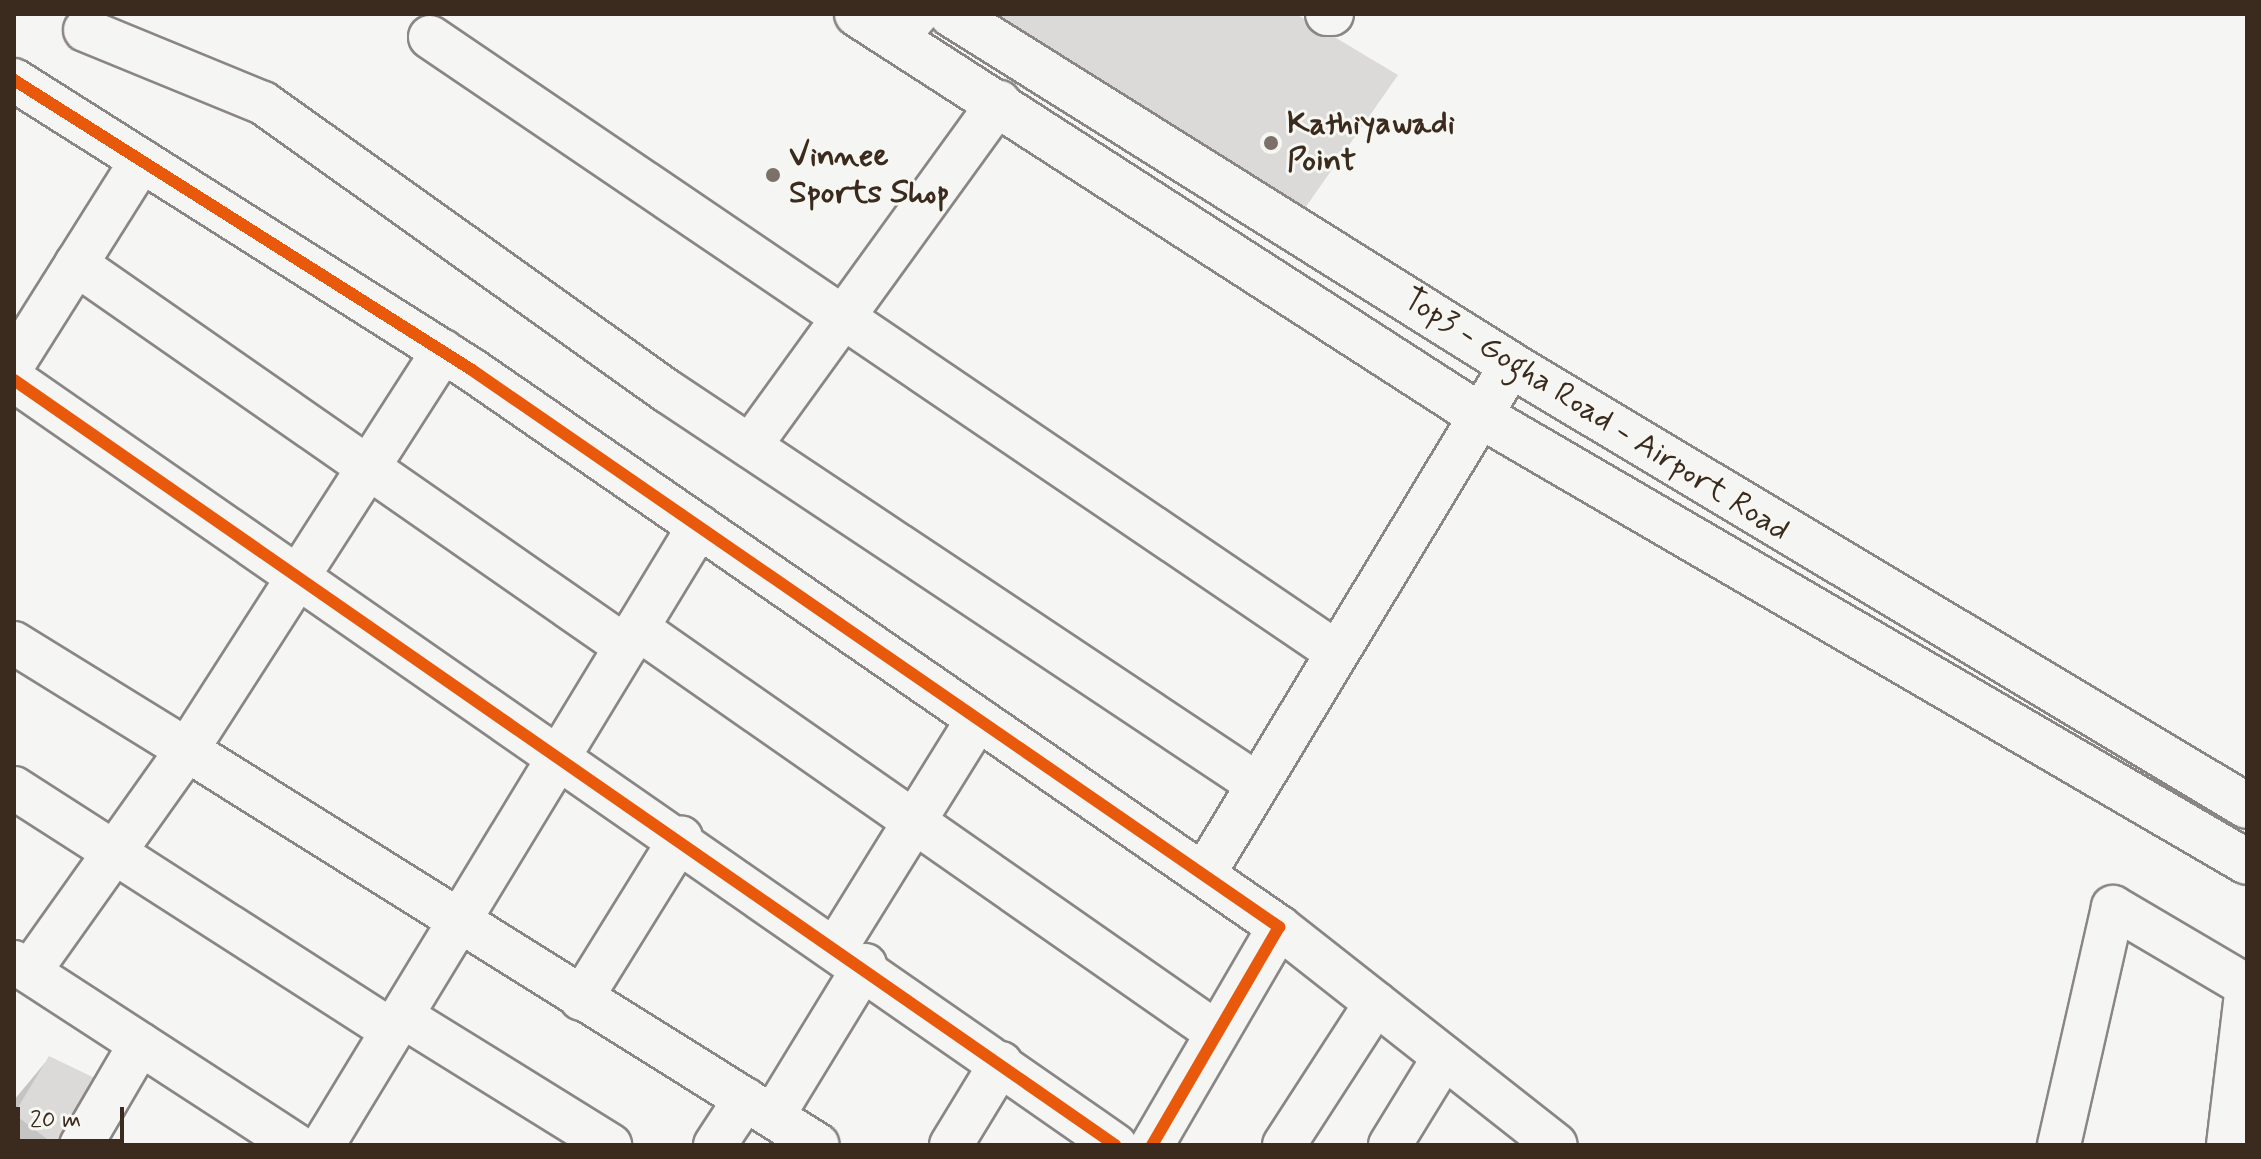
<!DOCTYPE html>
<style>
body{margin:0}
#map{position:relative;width:2261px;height:1159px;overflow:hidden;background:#f5f5f3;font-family:Mynerve,sans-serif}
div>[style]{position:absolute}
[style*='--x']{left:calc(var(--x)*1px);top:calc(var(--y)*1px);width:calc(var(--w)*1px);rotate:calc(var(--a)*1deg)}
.shadow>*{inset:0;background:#0003}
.building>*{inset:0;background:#dbdad8}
.roads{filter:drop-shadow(2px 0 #8a8683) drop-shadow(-2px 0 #8a8683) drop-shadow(0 2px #8a8683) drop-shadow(0 -2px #8a8683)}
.minor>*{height:42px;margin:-21px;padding:0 21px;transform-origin:21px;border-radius:21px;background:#f5f5f3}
.primary>*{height:44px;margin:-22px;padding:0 22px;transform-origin:22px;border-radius:22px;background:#f5f5f3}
.cycleway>*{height:12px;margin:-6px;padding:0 6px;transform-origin:6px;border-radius:6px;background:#e8590c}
.dots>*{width:22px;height:22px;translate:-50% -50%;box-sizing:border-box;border:4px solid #f6f6f2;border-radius:50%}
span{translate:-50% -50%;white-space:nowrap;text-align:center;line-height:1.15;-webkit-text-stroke:6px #f6f6f2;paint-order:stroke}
.poi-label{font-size:32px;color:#3b2a1e;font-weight:700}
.left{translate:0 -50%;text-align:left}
.street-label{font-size:32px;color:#3b2a1e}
.frame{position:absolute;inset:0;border:16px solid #3b2a1e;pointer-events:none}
.scale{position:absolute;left:16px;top:1107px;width:108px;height:36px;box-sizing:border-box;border:4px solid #3b2a1e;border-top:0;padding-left:10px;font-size:24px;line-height:28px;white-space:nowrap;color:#3b2a1e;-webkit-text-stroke:6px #f6f6f2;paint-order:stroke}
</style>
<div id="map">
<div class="shadow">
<div style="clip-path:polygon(49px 1058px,66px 1145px,14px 1145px,14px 1100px)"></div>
</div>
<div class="building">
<div style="clip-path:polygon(981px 14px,1296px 14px,1398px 75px,1303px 211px)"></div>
<div style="clip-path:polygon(49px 1056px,105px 1083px,67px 1145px,55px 1145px,14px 1114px)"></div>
</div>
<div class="roads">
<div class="minor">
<div style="--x:1327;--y:14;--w:5;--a:0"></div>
<div style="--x:85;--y:30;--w:192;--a:22.3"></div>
<div style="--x:263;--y:103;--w:496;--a:35.5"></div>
<div style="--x:667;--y:391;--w:709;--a:33.67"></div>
<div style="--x:430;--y:37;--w:1094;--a:34.16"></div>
<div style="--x:896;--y:38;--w:32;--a:-49"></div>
<div style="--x:14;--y:80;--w:542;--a:32.34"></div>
<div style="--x:472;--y:370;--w:981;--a:34.61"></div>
<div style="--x:1279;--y:927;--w:252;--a:120.2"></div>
<div style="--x:76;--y:264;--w:670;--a:34.85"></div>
<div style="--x:443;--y:351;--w:474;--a:122.7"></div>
<div style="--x:187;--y:750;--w:744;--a:32.05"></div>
<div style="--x:14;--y:363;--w:239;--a:-57.8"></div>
<div style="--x:14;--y:380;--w:1341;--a:34.79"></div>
<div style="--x:750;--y:446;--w:425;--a:-54.1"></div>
<div style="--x:637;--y:628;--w:707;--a:34.93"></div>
<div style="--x:14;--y:643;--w:203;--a:31.7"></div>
<div style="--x:187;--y:750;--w:272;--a:125.4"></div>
<div style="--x:14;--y:788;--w:449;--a:32.7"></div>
<div style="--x:1204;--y:874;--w:594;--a:-58.9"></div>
<div style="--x:1279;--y:927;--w:352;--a:38.2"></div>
<div style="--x:837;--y:946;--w:267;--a:-58.2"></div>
<div style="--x:14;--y:962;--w:336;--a:33"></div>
<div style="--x:581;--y:999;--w:190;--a:-58.2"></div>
<div style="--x:402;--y:1016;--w:245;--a:31.8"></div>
<div style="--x:773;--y:1116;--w:177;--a:-58.6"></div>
<div style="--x:81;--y:1145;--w:117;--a:-59.7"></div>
<div style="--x:323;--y:1145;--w:724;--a:-58.72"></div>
<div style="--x:715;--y:1145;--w:55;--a:-56.9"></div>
<div style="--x:951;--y:1145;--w:96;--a:-58.6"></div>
<div style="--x:1284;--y:1145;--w:169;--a:-57.1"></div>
<div style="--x:1390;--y:1145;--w:103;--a:-58.5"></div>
<div style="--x:2059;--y:1145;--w:244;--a:-77.2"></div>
<div style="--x:2113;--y:907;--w:156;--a:30.5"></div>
<div style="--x:2228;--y:1145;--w:160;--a:-83.2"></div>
</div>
<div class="primary">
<div style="--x:857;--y:14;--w:736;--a:32.81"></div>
<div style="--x:1476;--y:413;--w:892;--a:30.21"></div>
<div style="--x:951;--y:14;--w:673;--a:32.06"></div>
<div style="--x:1521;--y:371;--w:846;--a:30.93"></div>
</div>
</div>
<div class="cycleway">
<div style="--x:14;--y:80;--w:542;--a:32.34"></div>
<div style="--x:472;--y:370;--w:981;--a:34.61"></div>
<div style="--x:1279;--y:927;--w:252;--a:120.2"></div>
<div style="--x:14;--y:380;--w:1341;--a:34.79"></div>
</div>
<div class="dots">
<div style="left:1271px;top:143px;background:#7c7169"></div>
<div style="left:773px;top:175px;background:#7c7169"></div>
</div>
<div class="poi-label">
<span class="left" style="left:1287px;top:143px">Kathiyawadi<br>Point</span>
<span class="left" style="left:789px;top:175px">Vinnee<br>Sports Shop</span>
</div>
<div class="street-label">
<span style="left:1596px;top:415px;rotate:32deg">Top3 - Gogha Road - Airport Road</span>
</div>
<div class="frame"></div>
<div class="scale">20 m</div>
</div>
